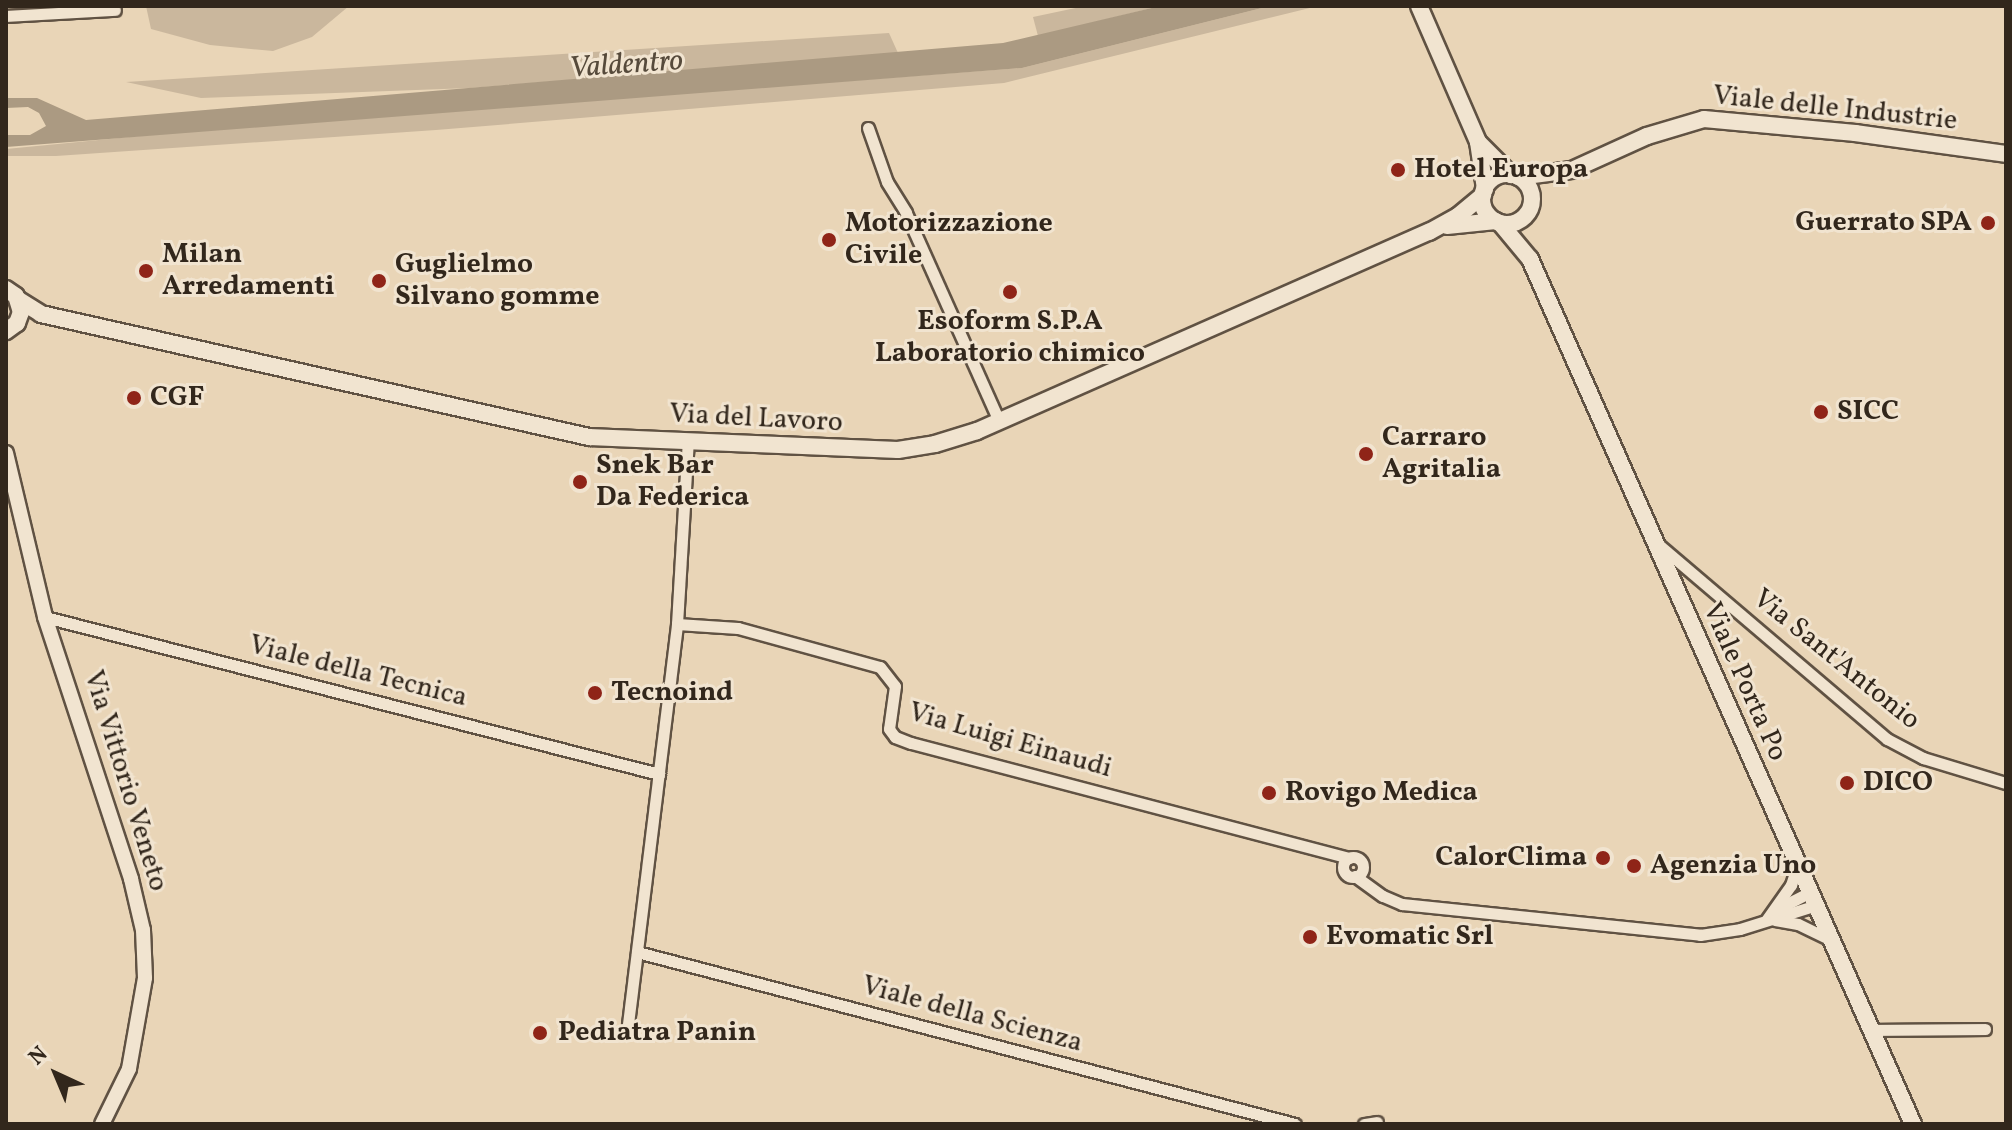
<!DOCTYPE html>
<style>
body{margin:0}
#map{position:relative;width:2012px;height:1130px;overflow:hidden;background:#e9d5b7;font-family:Vollkorn,serif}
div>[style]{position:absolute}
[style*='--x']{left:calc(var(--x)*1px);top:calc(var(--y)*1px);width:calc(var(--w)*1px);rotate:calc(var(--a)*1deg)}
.green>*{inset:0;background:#cab79d}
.water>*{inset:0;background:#ab9a82}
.roads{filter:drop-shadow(2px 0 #605243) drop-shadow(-2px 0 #605243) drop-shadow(0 2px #605243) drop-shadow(0 -2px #605243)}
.minor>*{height:11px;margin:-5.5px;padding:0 5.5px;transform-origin:5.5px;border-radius:5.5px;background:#f1e4d0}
.minor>.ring{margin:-5.5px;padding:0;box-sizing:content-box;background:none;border:11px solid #f1e4d0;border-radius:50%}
.tertiary>*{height:14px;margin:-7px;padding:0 7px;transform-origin:7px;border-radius:7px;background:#f1e4d0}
.secondary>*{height:16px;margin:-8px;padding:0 8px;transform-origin:8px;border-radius:8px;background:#f1e4d0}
.secondary>.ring{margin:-8px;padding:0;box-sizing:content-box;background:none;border:16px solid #f1e4d0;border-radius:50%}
.dots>*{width:22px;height:22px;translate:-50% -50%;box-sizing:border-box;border:4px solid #f1e4d0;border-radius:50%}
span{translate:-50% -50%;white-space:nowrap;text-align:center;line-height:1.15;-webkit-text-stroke:6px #f1e4d0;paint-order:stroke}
.street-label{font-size:28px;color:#32271c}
.poi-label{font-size:28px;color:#32271c;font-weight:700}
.left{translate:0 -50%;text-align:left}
.right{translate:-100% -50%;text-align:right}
.water-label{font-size:30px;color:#564a3b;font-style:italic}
.frame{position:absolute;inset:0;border:8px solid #32271c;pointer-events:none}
.north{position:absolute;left:16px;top:1034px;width:80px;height:80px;-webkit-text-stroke:6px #f1e4d0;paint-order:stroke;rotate:316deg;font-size:22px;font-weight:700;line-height:32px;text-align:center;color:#32271c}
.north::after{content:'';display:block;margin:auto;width:28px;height:36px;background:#32271c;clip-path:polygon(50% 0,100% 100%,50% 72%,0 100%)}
</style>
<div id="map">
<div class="green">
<div style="clip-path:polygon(146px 6px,349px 6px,312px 37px,273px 51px,210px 45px,151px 29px)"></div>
<div style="clip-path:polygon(1085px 6px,1160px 6px,1038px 36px,1033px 17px)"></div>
<div style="clip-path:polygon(1270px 6px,1318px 6px,1004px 83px,436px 130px,56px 156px,6px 156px,6px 149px,275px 123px,1022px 68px)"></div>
<div style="clip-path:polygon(889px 33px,898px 53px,470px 88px,201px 98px,126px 82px)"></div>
</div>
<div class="water">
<div style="clip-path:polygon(1160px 6px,1270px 6px,1022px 68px,6px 147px,6px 135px,30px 135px,46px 126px,39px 113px,28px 107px,6px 108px,6px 98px,37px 98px,86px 120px,1003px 43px)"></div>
</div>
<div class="roads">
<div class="minor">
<div style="--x:6;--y:16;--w:109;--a:-3.2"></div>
<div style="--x:868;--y:128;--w:57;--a:70.6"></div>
<div style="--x:887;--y:182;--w:36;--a:58"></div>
<div style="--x:906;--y:213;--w:228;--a:65.9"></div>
<div style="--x:1659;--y:545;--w:299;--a:40.4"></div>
<div style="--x:1887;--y:739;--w:41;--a:27.8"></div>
<div style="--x:1923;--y:758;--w:87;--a:16.8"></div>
<div style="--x:45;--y:617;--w:634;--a:14.34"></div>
<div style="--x:677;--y:624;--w:61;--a:3.8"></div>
<div style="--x:738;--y:628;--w:147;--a:15.4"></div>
<div style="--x:880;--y:667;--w:24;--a:52"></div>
<div style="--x:895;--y:686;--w:43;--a:97.9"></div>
<div style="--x:889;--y:729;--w:10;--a:53"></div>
<div style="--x:895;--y:737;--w:17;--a:21"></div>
<div style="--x:911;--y:743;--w:453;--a:14.7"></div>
<div class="ring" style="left:1343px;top:857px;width:9px;height:9px"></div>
<div style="--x:1355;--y:876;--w:34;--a:36"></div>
<div style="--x:1383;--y:896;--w:21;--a:23"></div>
<div style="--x:1402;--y:904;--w:300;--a:5.9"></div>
<div style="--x:1700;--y:935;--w:40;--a:-8.5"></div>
<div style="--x:1740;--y:929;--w:77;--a:-17.3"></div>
<div style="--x:1779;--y:908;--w:33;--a:-27"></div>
<div style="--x:1767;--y:919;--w:42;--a:-54.8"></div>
<div style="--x:1791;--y:885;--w:19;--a:-72"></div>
<div style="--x:1775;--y:920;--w:23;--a:10"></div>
<div style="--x:1798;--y:924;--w:34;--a:26"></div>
<div style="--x:637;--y:952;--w:680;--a:14.65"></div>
<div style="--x:628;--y:1024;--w:403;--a:-83"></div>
<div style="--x:677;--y:624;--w:183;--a:-86.6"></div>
<div style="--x:1871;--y:1030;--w:114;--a:-0.5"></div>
<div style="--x:1364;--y:1124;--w:13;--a:-9"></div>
</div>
<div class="tertiary">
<div style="--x:6;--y:453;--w:169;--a:76.6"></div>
<div style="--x:45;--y:617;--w:276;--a:71.8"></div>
<div style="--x:131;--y:879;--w:52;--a:76.8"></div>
<div style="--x:143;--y:930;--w:48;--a:87.6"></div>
<div style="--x:145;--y:978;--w:92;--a:100"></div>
<div style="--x:129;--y:1069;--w:61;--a:116.1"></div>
</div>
<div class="secondary">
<div style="--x:1419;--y:6;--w:148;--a:66.5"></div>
<div style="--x:1478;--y:142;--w:48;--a:81.5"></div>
<div style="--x:1478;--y:142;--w:47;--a:45"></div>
<div class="ring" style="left:1482px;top:174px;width:34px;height:34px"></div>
<div style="--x:1518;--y:177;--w:54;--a:-7.4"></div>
<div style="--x:1572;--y:170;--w:82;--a:-24.4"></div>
<div style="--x:1647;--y:136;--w:59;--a:-16.6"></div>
<div style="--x:1704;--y:119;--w:152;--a:5.3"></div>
<div style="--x:1855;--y:133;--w:152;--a:7.9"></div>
<div style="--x:1500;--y:223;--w:47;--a:50.2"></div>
<div style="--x:1530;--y:259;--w:946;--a:66.12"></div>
<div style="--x:1447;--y:226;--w:49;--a:-5.8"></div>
<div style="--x:6;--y:289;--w:12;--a:35"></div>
<div style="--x:16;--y:296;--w:17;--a:73"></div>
<div style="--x:21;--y:312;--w:12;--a:110"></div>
<div style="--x:17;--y:323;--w:14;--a:144"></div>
<div style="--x:19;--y:300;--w:26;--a:32"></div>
<div style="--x:41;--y:314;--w:562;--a:12.65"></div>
<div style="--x:589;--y:437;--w:309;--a:2.4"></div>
<div style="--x:898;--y:450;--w:37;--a:-9"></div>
<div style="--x:935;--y:444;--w:44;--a:-17.2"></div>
<div style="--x:977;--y:431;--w:494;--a:-23.8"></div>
<div style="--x:1429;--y:232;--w:33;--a:-29"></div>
<div style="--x:1458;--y:216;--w:33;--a:-40"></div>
</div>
</div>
<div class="dots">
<div style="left:1398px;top:170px;background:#8f2418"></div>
<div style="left:1988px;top:223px;background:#8f2418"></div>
<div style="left:829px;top:240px;background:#8f2418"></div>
<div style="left:146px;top:271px;background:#8f2418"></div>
<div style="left:379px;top:281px;background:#8f2418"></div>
<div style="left:1010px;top:292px;background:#8f2418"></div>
<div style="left:134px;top:398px;background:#8f2418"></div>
<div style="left:1821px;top:412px;background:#8f2418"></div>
<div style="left:1366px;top:454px;background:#8f2418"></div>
<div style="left:580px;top:482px;background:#8f2418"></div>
<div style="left:595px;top:693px;background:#8f2418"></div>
<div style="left:1847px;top:783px;background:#8f2418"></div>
<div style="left:1269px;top:793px;background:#8f2418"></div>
<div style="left:1603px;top:858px;background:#8f2418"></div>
<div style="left:1634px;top:866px;background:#8f2418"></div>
<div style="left:1310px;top:937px;background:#8f2418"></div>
<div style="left:540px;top:1033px;background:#8f2418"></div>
</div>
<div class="street-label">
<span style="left:1835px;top:109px;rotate:6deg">Viale delle Industrie</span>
<span style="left:756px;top:419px;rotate:3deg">Via del Lavoro</span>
<span style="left:1836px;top:660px;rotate:39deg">Via Sant'Antonio</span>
<span style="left:358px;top:672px;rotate:14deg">Viale della Tecnica</span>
<span style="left:1744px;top:682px;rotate:66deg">Viale Porta Po</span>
<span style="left:1010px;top:741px;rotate:16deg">Via Luigi Einaudi</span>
<span style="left:125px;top:781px;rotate:73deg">Via Vittorio Veneto</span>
<span style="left:972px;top:1015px;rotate:15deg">Viale della Scienza</span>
</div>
<div class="poi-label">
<span class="left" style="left:1414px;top:170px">Hotel Europa</span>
<span class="right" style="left:1972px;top:223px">Guerrato SPA</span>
<span class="left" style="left:845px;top:240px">Motorizzazione<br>Civile</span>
<span class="left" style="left:162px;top:271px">Milan<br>Arredamenti</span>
<span class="left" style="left:395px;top:281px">Guglielmo<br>Silvano gomme</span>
<span style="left:1010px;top:338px">Esoform S.P.A<br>Laboratorio chimico</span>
<span class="left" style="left:150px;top:398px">CGF</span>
<span class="left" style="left:1837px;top:412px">SICC</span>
<span class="left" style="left:1382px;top:454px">Carraro<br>Agritalia</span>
<span class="left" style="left:596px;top:482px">Snek Bar<br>Da Federica</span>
<span class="left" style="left:611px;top:693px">Tecnoind</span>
<span class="left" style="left:1863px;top:783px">DICO</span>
<span class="left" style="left:1285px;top:793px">Rovigo Medica</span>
<span class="right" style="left:1587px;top:858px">CalorClima</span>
<span class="left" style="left:1650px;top:866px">Agenzia Uno</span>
<span class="left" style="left:1326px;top:937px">Evomatic Srl</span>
<span class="left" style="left:558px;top:1033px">Pediatra Panin</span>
</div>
<div class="water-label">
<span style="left:626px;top:65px;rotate:-4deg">Valdentro</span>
</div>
<div class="frame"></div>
<div class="north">N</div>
</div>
